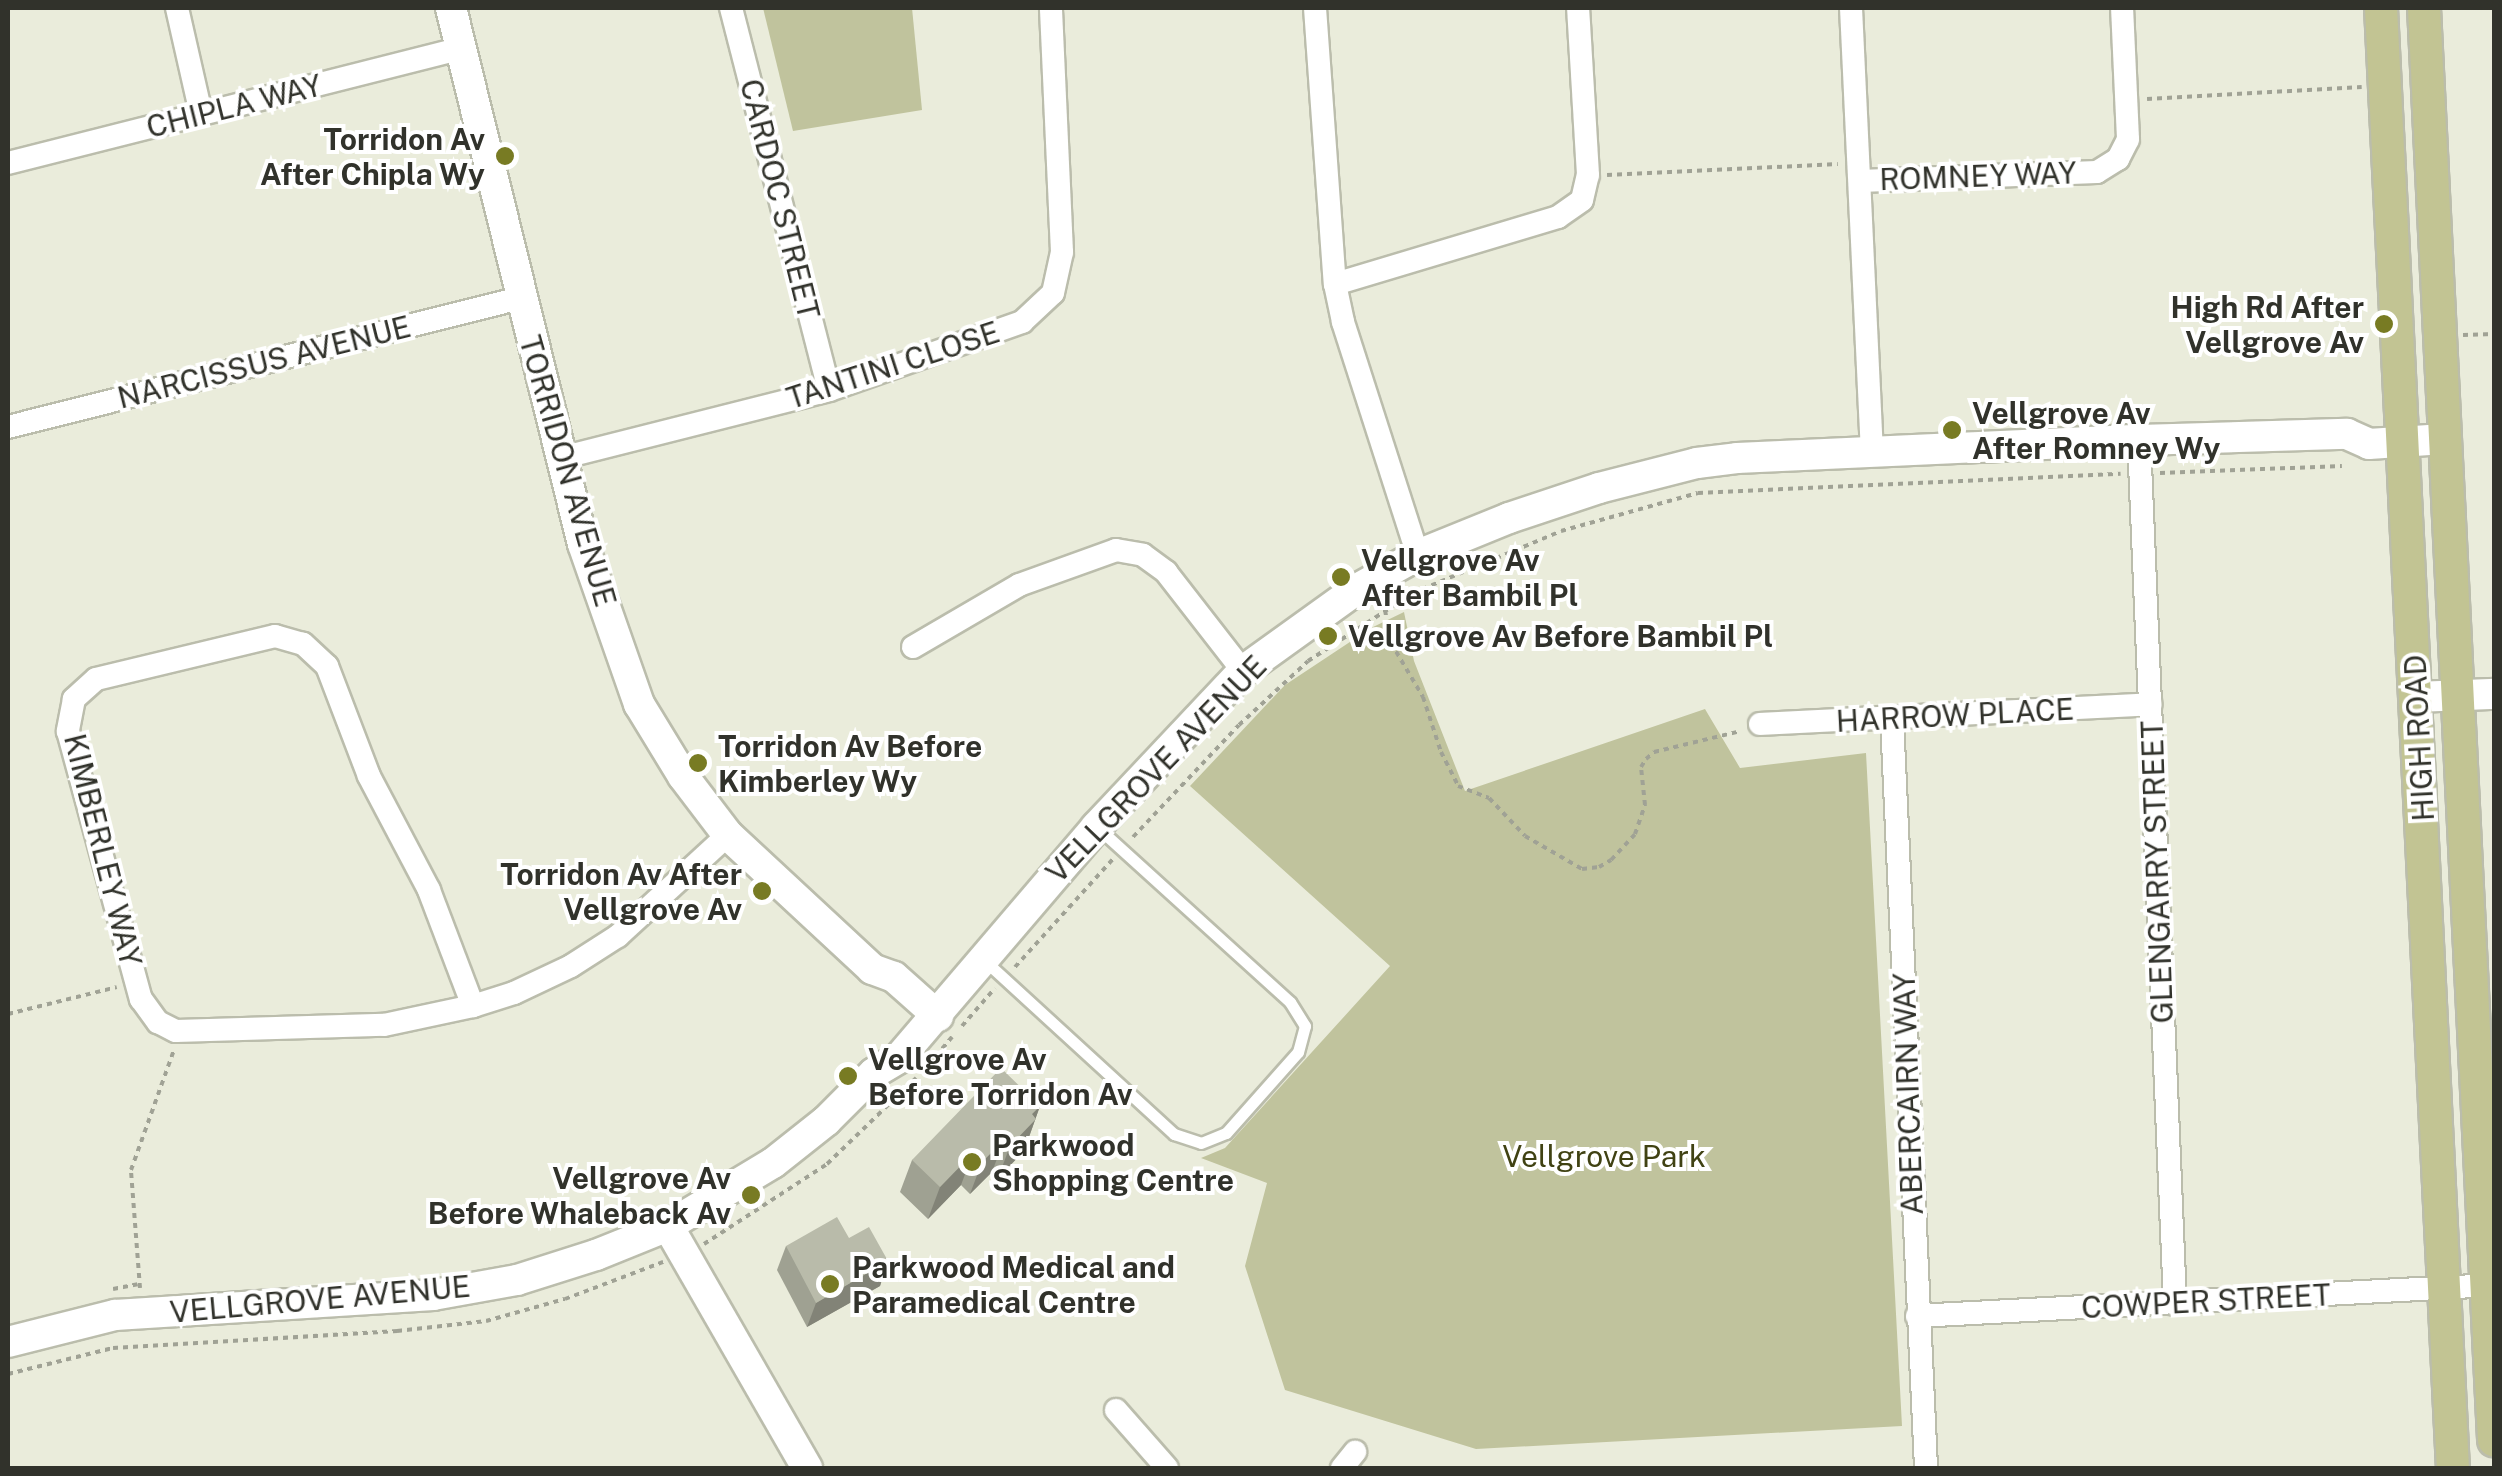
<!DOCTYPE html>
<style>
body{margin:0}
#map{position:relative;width:2502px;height:1476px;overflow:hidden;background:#eaecdb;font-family:"Public Sans",sans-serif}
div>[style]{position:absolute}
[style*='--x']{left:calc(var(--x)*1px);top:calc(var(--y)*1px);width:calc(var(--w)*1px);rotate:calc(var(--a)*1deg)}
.green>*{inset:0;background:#c0c39d}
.path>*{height:4px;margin-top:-2px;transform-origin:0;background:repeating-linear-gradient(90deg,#a0a295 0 5px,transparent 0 10px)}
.roads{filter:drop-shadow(2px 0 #bbbdac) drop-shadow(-2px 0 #bbbdac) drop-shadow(0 2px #bbbdac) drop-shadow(0 -2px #bbbdac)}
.lane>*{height:11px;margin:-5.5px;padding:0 5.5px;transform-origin:5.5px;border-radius:5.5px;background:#fff}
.street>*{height:22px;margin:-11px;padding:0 11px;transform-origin:11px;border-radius:11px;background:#fff}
.secondary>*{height:30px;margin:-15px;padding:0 15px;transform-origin:15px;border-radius:15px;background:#fff}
.primary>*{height:32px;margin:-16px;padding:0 16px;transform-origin:16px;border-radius:16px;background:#c2c493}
.wall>*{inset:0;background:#9fa192}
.shaded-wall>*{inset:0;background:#828377}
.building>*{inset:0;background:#b9bbaa}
.dots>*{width:28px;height:28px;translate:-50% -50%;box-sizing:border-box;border:5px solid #fff;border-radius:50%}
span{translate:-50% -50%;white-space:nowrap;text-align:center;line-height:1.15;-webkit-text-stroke:8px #fff;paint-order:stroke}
.street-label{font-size:30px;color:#31322b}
.poi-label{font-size:30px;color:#31322b;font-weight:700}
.right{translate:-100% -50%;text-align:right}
.left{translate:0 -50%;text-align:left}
.park-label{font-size:30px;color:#404213}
.frame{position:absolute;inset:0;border:10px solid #31322b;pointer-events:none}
</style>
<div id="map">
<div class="green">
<div style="clip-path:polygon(763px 8px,912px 8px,922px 110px,793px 131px)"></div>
<div style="clip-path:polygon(1404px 612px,1414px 661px,1465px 791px,1705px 709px,1740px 768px,1866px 753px,1902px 1426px,1476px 1449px,1285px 1390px,1245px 1266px,1267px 1183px,1201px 1158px,1225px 1148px,1390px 966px,1190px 786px,1285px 685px,1371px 628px)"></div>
</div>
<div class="path">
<div style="--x:2147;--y:99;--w:215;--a:-3.2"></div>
<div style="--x:1607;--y:175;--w:231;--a:-2.7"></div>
<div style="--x:2463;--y:335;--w:31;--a:-2"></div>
<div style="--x:2160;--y:473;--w:182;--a:-2.2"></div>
<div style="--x:1385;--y:610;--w:34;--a:80"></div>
<div style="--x:1391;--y:643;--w:63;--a:59.3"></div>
<div style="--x:1423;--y:697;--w:58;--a:71.9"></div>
<div style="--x:1441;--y:752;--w:38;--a:63"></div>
<div style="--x:1458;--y:786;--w:33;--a:21"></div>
<div style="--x:1489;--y:798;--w:52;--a:46.5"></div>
<div style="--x:1525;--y:836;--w:66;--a:30.1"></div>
<div style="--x:1582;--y:869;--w:17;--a:-7"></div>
<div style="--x:1599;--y:867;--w:14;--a:-30"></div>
<div style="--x:1611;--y:860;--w:35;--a:-47"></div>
<div style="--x:1635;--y:834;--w:31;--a:-71"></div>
<div style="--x:1645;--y:805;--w:38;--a:-96"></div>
<div style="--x:1641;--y:767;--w:9;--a:-58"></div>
<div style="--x:1646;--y:759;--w:11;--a:-41"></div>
<div style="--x:1654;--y:752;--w:89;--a:-13.6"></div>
<div style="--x:1133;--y:837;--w:154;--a:-46.6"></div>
<div style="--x:1239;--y:725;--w:94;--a:-42.8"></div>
<div style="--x:1308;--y:661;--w:125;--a:-32.9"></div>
<div style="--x:1413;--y:593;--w:160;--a:-22.7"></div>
<div style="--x:1561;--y:531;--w:142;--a:-15.5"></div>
<div style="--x:1698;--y:493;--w:423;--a:-2.6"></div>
<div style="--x:1015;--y:967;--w:146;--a:-47.8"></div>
<div style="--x:8;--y:1014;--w:112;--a:-13.9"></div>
<div style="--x:962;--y:1026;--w:50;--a:-49"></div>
<div style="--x:936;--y:1056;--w:25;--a:-50"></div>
<div style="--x:704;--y:1244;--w:147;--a:-33"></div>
<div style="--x:827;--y:1164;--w:124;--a:-44"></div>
<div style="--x:140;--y:1288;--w:118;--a:-94.4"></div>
<div style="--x:131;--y:1170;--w:127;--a:-70.3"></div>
<div style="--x:113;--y:1289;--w:25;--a:-11"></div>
<div style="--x:8;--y:1374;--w:108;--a:-13.9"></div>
<div style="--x:113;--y:1348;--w:285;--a:-3.4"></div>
<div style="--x:397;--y:1331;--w:90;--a:-6.4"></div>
<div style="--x:486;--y:1321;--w:82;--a:-15.6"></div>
<div style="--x:565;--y:1299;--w:105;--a:-20.7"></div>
</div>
<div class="roads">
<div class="lane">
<div style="--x:984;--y:960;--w:258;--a:42.5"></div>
<div style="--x:1174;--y:1134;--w:28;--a:18"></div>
<div style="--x:1201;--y:1143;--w:27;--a:-22"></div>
<div style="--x:1226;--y:1133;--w:108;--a:-48.4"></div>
<div style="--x:1298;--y:1052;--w:27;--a:-75"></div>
<div style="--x:1305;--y:1026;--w:28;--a:-122"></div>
<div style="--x:1290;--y:1002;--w:261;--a:-137.8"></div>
</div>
<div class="street">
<div style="--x:177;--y:8;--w:109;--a:77.2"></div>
<div style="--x:731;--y:8;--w:394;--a:75.6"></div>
<div style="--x:1315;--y:8;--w:277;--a:85.9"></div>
<div style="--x:1335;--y:284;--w:39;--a:78"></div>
<div style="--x:1343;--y:322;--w:245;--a:72.2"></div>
<div style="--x:1851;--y:8;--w:446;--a:87.3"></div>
<div style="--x:8;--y:163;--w:467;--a:-14.2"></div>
<div style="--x:1860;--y:181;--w:237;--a:-2.2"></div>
<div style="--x:2097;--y:172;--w:25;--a:-32"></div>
<div style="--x:2118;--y:159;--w:22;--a:-63"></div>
<div style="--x:2128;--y:139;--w:131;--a:-92.6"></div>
<div style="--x:1335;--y:284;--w:233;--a:-16.7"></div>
<div style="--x:1558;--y:217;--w:29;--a:-35"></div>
<div style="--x:1582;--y:200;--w:26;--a:-77"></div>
<div style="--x:1588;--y:175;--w:167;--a:-93.4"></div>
<div style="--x:8;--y:427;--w:528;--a:-14.14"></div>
<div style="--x:2139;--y:440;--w:865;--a:87.61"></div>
<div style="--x:561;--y:458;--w:276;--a:-14.2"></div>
<div style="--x:829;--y:390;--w:205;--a:-19.4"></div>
<div style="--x:1022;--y:322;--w:42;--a:-43.1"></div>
<div style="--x:1053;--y:293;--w:42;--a:-77.6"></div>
<div style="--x:1062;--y:252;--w:244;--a:-92.6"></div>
<div style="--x:913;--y:647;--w:123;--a:-30.3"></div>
<div style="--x:1019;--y:585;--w:103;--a:-19.8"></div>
<div style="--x:1116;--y:550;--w:27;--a:10"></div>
<div style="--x:1143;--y:555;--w:29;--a:36"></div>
<div style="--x:1166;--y:572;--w:125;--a:52.1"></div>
<div style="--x:1892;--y:719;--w:750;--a:87.4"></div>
<div style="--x:1760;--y:724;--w:391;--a:-2.9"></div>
<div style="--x:473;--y:1006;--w:124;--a:-110.8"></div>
<div style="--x:429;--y:890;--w:129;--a:-117.8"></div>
<div style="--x:369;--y:776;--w:118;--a:-110.9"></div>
<div style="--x:327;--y:666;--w:33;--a:-137"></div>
<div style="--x:303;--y:644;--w:29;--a:-164"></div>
<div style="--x:275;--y:636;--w:184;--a:166.5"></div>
<div style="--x:96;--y:679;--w:30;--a:138"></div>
<div style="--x:74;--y:699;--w:33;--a:101"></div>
<div style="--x:68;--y:731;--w:278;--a:74.8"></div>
<div style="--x:141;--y:999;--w:29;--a:54"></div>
<div style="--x:158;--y:1022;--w:20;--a:27"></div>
<div style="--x:176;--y:1031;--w:208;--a:-1.7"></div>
<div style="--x:384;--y:1025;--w:91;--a:-12.1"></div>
<div style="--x:473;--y:1006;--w:43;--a:-17.6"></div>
<div style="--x:514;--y:993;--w:63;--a:-25.3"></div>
<div style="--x:571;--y:966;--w:56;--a:-32.6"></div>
<div style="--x:618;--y:936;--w:149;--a:-42.6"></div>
<div style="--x:1917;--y:1316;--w:578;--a:-3.08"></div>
<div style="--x:1116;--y:1410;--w:77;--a:48.7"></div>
<div style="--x:1342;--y:1468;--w:21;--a:-51"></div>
</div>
<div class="secondary">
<div style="--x:451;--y:8;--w:552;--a:76.17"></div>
<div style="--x:583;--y:544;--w:170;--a:70.7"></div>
<div style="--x:639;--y:704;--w:84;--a:58.6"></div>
<div style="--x:683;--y:776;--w:74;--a:52.7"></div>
<div style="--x:728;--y:835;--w:197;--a:42.9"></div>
<div style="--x:872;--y:969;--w:23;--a:20"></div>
<div style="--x:894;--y:977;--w:59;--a:41.6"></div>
<div style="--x:2418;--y:697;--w:76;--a:-2.3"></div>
<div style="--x:668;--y:1226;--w:279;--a:60.1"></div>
<div style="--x:8;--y:1342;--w:110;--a:-14.2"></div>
<div style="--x:115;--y:1315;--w:319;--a:-3.6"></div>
<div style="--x:433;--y:1295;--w:85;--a:-10.1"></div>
<div style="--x:517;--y:1280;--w:83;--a:-17.6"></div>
<div style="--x:596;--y:1255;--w:78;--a:-21.9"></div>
<div style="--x:668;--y:1226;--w:122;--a:-31"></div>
<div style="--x:773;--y:1163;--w:68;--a:-38.4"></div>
<div style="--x:826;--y:1121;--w:68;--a:-45"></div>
<div style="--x:874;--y:1073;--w:29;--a:-31"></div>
<div style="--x:899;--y:1058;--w:304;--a:-49.5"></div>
<div style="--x:1096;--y:827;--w:214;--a:-46.7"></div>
<div style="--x:1243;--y:671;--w:140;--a:-35.7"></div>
<div style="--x:1357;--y:589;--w:70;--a:-29.1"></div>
<div style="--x:1418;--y:555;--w:98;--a:-22.1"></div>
<div style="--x:1509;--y:518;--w:95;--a:-18.4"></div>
<div style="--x:1599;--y:488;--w:101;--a:-14.3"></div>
<div style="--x:1697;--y:463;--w:40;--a:-7.1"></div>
<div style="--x:1737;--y:458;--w:402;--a:-2.6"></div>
<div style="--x:2139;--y:440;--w:208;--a:-1.7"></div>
<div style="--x:2347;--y:434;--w:24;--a:24"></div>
<div style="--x:2369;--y:444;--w:75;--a:-3.8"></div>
</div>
<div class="primary">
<div style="--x:2381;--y:8;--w:1462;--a:87.18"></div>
<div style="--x:2424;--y:8;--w:1434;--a:87.2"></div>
</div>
</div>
<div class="wall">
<div style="clip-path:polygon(1040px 1106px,1024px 1151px,998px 1178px,992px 1172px,970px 1194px,961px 1185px,928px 1219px,900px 1192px,912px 1160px)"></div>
<div style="clip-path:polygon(786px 1246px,888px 1261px,880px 1286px,807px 1327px,777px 1270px)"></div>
</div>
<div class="shaded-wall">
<div style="clip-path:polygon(1040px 1106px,1024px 1151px,998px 1178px,1010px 1146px,1032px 1114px)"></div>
<div style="clip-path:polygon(1004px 1140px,992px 1172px,970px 1194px,982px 1162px)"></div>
<div style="clip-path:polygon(973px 1153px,961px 1185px,928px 1219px,940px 1187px)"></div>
<div style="clip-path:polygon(888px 1261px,880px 1286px,807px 1327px,816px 1303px)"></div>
</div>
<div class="building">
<div style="clip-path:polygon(1001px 1068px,1040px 1106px,1032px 1114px,1036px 1119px,1010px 1146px,1004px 1140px,982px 1162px,973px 1153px,940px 1187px,912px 1160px)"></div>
<div style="clip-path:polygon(837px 1217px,849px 1238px,869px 1227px,888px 1261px,816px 1303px,786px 1246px)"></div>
</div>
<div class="dots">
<div style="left:505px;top:156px;background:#787b23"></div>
<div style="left:2384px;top:324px;background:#787b23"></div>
<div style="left:1952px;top:430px;background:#787b23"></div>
<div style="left:1341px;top:577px;background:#787b23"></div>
<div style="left:1328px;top:636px;background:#787b23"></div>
<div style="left:698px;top:763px;background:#787b23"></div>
<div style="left:762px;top:891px;background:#787b23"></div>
<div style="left:848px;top:1076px;background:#787b23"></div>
<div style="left:972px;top:1162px;background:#787b23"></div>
<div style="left:751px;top:1195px;background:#787b23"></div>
<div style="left:830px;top:1284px;background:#787b23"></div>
</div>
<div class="street-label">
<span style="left:234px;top:106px;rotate:-14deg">CHIPLA WAY</span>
<span style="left:1978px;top:176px;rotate:-2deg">ROMNEY WAY</span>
<span style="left:780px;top:199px;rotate:76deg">CARDOC STREET</span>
<span style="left:264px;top:362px;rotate:-14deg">NARCISSUS AVENUE</span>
<span style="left:893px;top:365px;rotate:-18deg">TANTINI CLOSE</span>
<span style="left:568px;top:471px;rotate:74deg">TORRIDON AVENUE</span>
<span style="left:1955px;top:715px;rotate:-3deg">HARROW PLACE</span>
<span style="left:2419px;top:738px;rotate:-93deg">HIGH ROAD</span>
<span style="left:1156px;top:769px;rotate:-46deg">VELLGROVE AVENUE</span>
<span style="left:103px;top:850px;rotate:76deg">KIMBERLEY WAY</span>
<span style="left:2157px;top:872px;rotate:-92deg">GLENGARRY STREET</span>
<span style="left:1908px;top:1094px;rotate:-92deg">ABERCAIRN WAY</span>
<span style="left:320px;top:1299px;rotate:-5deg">VELLGROVE AVENUE</span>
<span style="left:2206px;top:1301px;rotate:-3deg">COWPER STREET</span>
</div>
<div class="poi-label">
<span class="right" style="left:485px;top:156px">Torridon Av<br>After Chipla Wy</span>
<span class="right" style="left:2364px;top:324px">High Rd After<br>Vellgrove Av</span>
<span class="left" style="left:1972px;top:430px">Vellgrove Av<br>After Romney Wy</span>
<span class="left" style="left:1361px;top:577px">Vellgrove Av<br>After Bambil Pl</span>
<span class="left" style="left:1348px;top:636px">Vellgrove Av Before Bambil Pl</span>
<span class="left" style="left:718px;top:763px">Torridon Av Before<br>Kimberley Wy</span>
<span class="right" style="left:742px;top:891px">Torridon Av After<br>Vellgrove Av</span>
<span class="left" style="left:868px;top:1076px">Vellgrove Av<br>Before Torridon Av</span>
<span class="left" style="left:992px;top:1162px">Parkwood<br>Shopping Centre</span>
<span class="right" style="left:731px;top:1195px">Vellgrove Av<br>Before Whaleback Av</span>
<span class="left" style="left:852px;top:1284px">Parkwood Medical and<br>Paramedical Centre</span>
</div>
<div class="park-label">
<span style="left:1604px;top:1156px">Vellgrove Park</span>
</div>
<div class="frame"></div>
</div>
